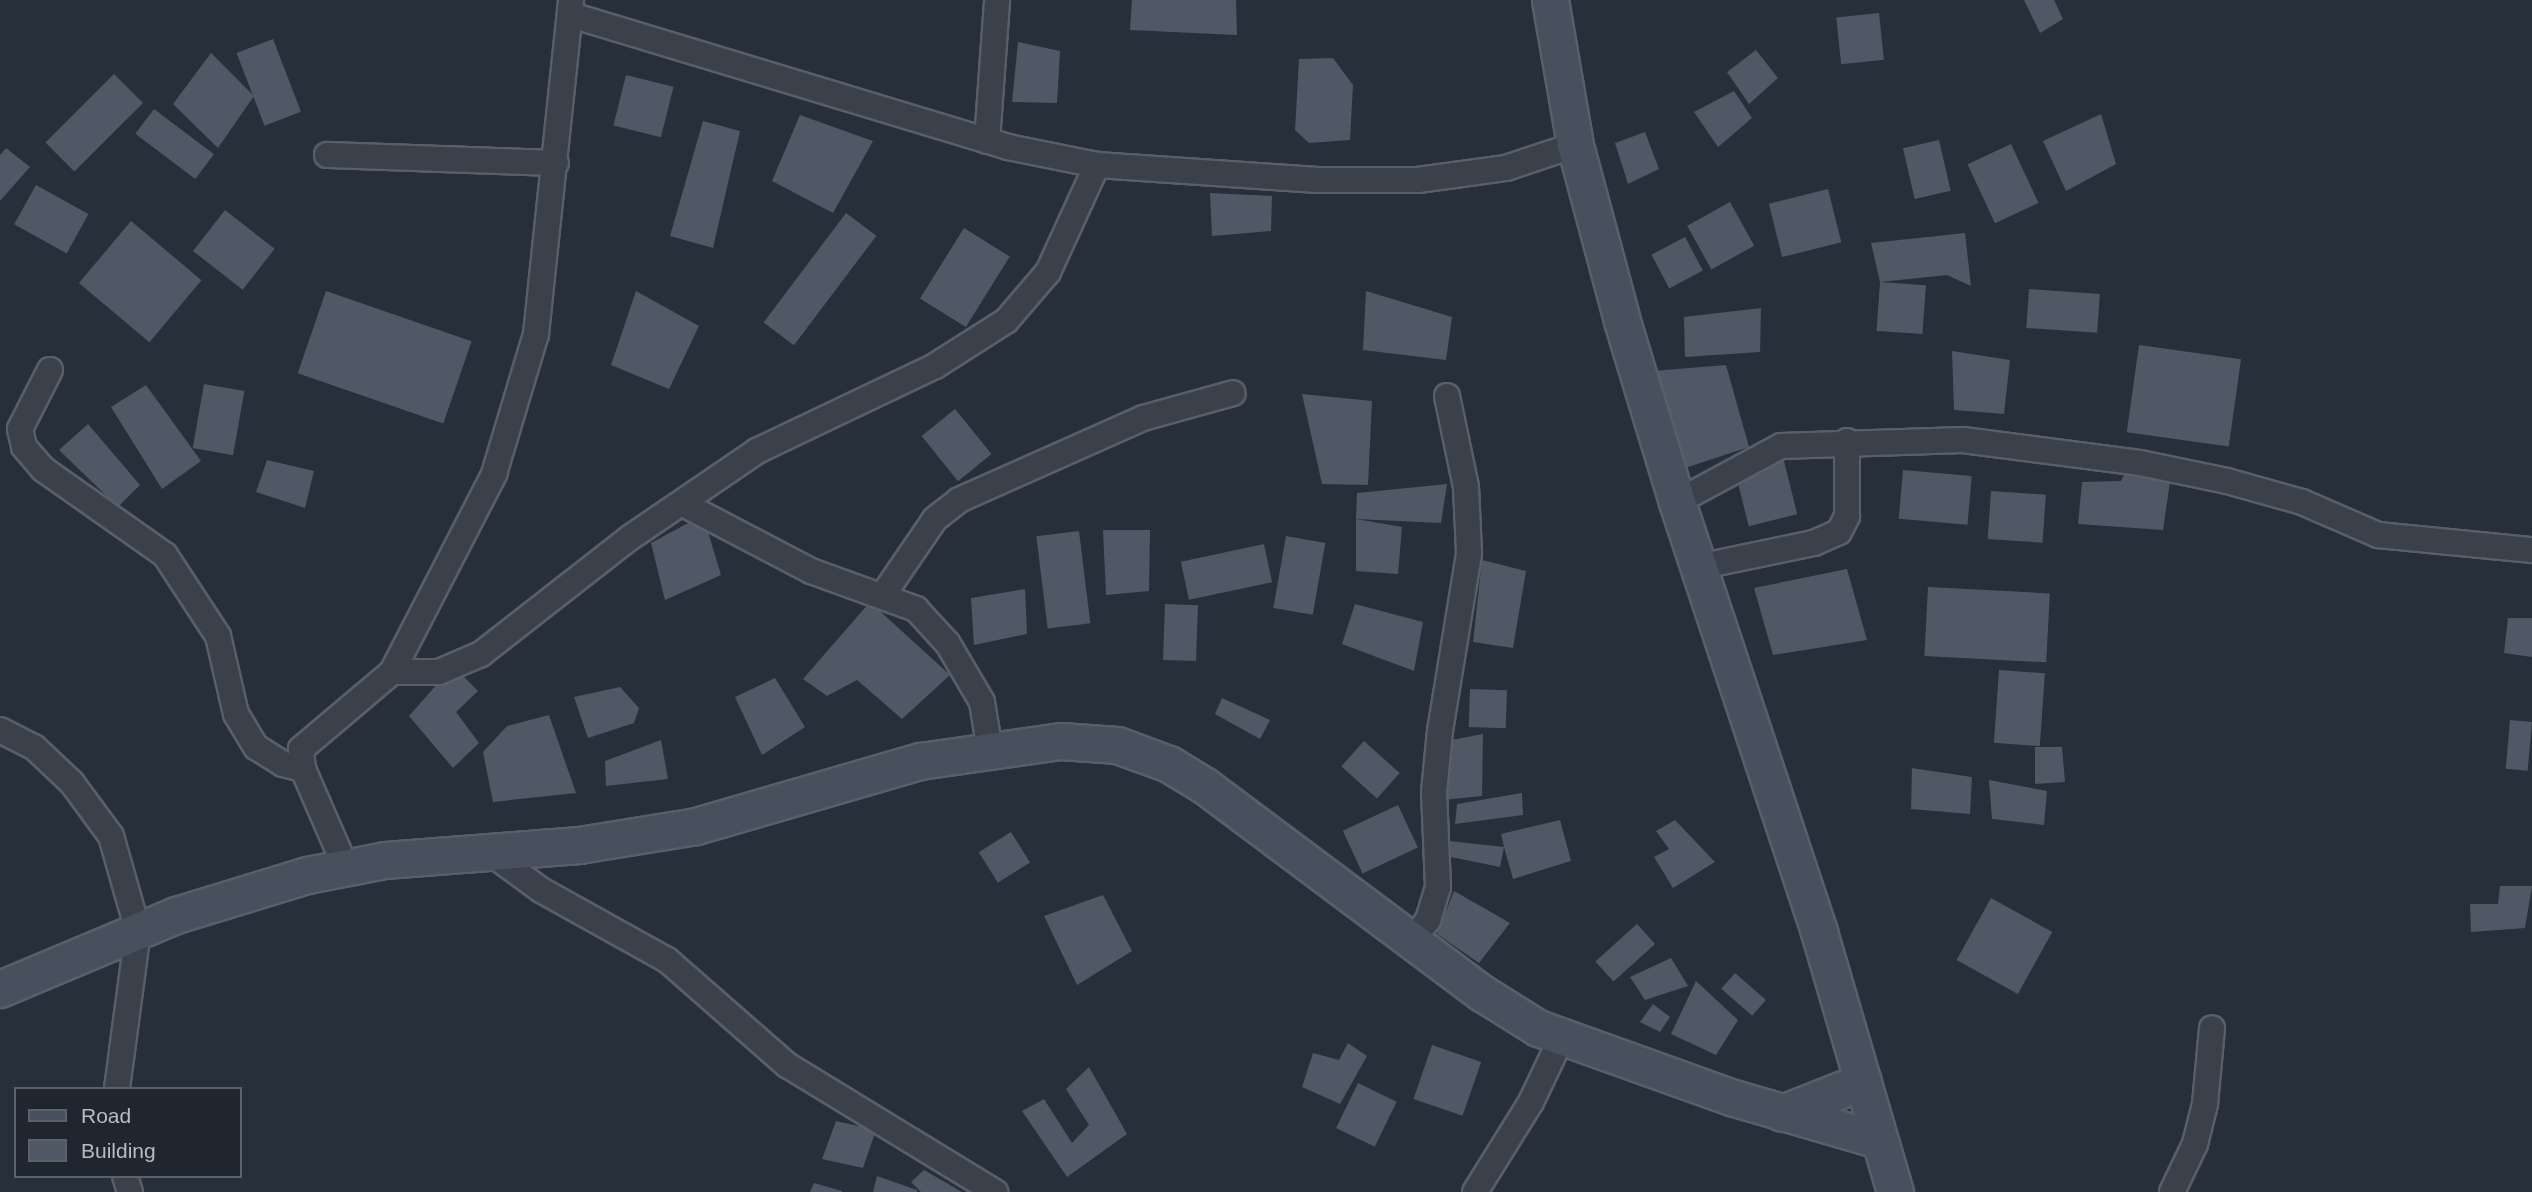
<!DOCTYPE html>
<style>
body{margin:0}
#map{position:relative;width:2532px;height:1192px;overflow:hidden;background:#272f3a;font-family:Arial,sans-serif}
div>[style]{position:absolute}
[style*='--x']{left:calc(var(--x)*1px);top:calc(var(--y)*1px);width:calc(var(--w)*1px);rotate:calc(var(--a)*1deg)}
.building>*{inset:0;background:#505865;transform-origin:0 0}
.roads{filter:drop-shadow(2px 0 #585f69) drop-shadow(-2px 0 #585f69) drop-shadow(0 2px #585f69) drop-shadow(0 -2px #585f69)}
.street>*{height:24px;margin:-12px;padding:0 12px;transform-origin:12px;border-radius:12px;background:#3a414b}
.secondary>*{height:35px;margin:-17.5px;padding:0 17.5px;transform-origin:17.5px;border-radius:17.5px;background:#49505d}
span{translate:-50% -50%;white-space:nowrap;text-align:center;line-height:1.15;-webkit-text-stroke:6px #1f2630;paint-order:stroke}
.legend{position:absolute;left:14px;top:1087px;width:228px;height:91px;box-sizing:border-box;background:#1f2630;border:2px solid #5b626c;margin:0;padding:9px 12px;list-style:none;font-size:21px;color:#b6bcc6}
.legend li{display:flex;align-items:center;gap:14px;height:35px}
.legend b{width:35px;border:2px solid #5b626c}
</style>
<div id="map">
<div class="building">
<div style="clip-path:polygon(1132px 0,1236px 0,1237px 35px,1130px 30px)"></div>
<div style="clip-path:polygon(2024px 0,2054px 0,2063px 19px,2040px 33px)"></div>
<div style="left:1879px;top:13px;width:47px;height:43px;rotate:84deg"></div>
<div style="left:273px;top:39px;width:78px;height:39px;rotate:69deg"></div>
<div style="clip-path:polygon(1018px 42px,1060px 51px,1057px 103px,1012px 102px)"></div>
<div style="clip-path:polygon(1756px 50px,1778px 78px,1749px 104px,1727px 72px)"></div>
<div style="clip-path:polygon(211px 53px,254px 96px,218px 148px,173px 104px)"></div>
<div style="clip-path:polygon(1333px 58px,1353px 85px,1350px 140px,1309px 143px,1295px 130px,1299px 59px)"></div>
<div style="left:114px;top:74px;width:41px;height:97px;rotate:45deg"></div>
<div style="left:626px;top:75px;width:49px;height:52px;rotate:14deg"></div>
<div style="clip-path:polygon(1734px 91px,1752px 118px,1718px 147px,1694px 112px)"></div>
<div style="left:154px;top:109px;width:75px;height:31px;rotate:37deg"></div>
<div style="clip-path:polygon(2101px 114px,2116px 164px,2066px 191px,2043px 141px)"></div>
<div style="clip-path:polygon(800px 115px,873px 141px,833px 213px,772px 181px)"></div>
<div style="clip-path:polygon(703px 121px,740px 131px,713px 248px,670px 236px)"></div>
<div style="clip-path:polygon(1645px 132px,1659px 169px,1628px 184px,1615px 143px)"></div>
<div style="left:1939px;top:140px;width:52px;height:37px;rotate:77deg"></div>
<div style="left:2011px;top:144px;width:65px;height:48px;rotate:65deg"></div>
<div style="clip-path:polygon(6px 148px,30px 167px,0 201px,0 155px)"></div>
<div style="left:36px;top:185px;width:60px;height:45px;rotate:29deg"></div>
<div style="left:1828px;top:189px;width:55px;height:61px;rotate:76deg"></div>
<div style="clip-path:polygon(1210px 193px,1272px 196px,1271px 231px,1212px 236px)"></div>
<div style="left:1730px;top:202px;width:50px;height:49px;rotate:61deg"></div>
<div style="left:225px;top:210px;width:63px;height:52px;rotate:38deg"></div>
<div style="left:846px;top:213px;width:38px;height:137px;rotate:37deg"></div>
<div style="left:131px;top:221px;width:92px;height:81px;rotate:40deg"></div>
<div style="left:964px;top:228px;width:54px;height:83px;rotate:32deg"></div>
<div style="clip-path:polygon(1965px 233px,1971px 286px,1947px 275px,1880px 282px,1871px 243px)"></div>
<div style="left:1685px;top:237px;width:38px;height:38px;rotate:62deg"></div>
<div style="left:1880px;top:282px;width:46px;height:49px;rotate:4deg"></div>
<div style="left:2029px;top:289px;width:71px;height:39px;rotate:4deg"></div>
<div style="left:326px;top:291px;width:154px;height:87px;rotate:19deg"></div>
<div style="clip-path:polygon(636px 291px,699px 326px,669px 389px,611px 365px)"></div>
<div style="clip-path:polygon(1366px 291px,1452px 317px,1446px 360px,1363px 350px)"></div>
<div style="clip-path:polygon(1761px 308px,1760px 352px,1685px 357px,1684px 317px)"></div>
<div style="left:2139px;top:345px;width:103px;height:88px;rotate:8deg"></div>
<div style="clip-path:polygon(1952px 351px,2010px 360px,2004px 414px,1954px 410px)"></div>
<div style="clip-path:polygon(1726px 365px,1749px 447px,1685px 468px,1653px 371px)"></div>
<div style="left:204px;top:384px;width:41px;height:65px;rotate:10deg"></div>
<div style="clip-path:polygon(146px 385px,201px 461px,162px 489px,111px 407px)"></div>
<div style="clip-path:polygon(1302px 394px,1372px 401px,1368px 485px,1322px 484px)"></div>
<div style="left:955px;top:409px;width:58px;height:43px;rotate:51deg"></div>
<div style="clip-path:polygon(88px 424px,140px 485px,118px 507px,59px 450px)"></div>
<div style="left:1783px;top:457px;width:59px;height:50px;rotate:76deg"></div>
<div style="clip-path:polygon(267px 460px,314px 471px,305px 508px,256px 492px)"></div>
<div style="clip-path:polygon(2128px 468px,2171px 475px,2163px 530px,2078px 524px,2082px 482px,2121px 481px)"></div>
<div style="left:1903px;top:470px;width:69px;height:49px;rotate:5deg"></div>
<div style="clip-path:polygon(1447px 484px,1441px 523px,1356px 519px,1357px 493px)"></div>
<div style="left:1991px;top:491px;width:55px;height:48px;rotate:4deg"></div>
<div style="clip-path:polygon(703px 515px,721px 575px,665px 600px,651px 543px)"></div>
<div style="clip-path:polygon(1356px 519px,1402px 527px,1398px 574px,1356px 571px)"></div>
<div style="clip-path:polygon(1103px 530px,1150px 530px,1149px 591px,1106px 595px)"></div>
<div style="left:1079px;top:531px;width:93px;height:43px;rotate:83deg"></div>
<div style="left:1286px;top:536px;width:40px;height:73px;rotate:10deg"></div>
<div style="left:1264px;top:544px;width:39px;height:85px;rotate:78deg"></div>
<div style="clip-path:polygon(1482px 560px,1526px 571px,1513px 648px,1473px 642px)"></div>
<div style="clip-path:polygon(1847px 569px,1867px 640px,1773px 655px,1754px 588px)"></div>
<div style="left:1928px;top:587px;width:122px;height:69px;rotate:3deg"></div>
<div style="clip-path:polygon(1025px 589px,1027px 634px,974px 645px,971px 598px)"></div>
<div style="clip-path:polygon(870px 602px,950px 675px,902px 719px,857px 680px,827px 696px,803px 679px)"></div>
<div style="left:1165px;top:604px;width:33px;height:56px;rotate:2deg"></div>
<div style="clip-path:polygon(1355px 604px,1423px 622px,1414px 671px,1342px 644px)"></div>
<div style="clip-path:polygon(2508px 618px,2532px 618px,2532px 657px,2504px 653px)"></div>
<div style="clip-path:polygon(453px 666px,478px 691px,456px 712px,479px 743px,453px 768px,409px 716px)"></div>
<div style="left:1999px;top:670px;width:46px;height:73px;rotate:4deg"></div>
<div style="clip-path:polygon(775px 678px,805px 727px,762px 755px,735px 697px)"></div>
<div style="clip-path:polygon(620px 687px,639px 708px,634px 723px,588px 738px,574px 697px)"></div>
<div style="left:1470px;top:689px;width:37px;height:38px;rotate:2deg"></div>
<div style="clip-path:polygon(1222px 698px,1270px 720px,1260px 739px,1215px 714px)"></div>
<div style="clip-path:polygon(549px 715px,576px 793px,493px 802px,483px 752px,507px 726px)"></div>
<div style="left:2510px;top:720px;width:22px;height:49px;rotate:5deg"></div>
<div style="clip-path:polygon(1483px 734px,1482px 796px,1443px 800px,1446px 741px)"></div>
<div style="clip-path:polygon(661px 740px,668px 779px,606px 786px,605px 761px)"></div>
<div style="left:1364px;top:741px;width:48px;height:34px;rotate:42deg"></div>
<div style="clip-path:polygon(2035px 747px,2062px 747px,2065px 782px,2035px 784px)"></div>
<div style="clip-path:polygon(1912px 768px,1972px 777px,1970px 814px,1911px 809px)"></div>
<div style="clip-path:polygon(1989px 780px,2047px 791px,2044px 825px,1992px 819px)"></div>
<div style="clip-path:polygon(1522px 793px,1523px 815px,1455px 824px,1457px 804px)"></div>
<div style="left:1398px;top:805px;width:47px;height:61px;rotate:65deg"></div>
<div style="clip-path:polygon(1560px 820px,1571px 861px,1513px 879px,1504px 847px,1500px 867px,1451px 857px,1450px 841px,1504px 847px,1501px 834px)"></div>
<div style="clip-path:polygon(1675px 820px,1715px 862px,1673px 888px,1654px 857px,1669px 849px,1656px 831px)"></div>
<div style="left:1011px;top:832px;width:36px;height:38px;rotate:58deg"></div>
<div style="clip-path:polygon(2500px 886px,2532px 886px,2525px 928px,2471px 932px,2470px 904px,2498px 904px)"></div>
<div style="clip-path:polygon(1454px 891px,1510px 923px,1479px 963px,1437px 934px)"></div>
<div style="clip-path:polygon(1103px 895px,1132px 951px,1077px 985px,1044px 916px)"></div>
<div style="left:1991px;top:898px;width:70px;height:71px;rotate:29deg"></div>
<div style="left:1637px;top:924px;width:27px;height:56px;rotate:48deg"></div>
<div style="clip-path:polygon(1671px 958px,1688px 986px,1645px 1000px,1630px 977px)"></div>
<div style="left:1735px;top:973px;width:41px;height:21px;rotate:41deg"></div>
<div style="clip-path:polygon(1696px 981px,1738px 1020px,1716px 1055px,1671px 1034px)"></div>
<div style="clip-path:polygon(1653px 1004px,1670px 1017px,1660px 1032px,1640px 1022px)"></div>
<div style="clip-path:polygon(1348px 1043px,1367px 1056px,1340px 1104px,1302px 1087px,1313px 1053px,1339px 1060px)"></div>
<div style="left:1432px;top:1045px;width:52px;height:57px;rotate:19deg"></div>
<div style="clip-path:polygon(1089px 1067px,1127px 1134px,1067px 1177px,1022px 1111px,1044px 1099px,1072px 1143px,1089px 1125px,1066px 1089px)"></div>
<div style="left:1358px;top:1083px;width:43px;height:50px;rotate:26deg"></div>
<div style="clip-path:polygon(836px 1121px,876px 1130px,863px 1168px,822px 1159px)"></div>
<div style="clip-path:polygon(924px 1170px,962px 1192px,921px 1192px,911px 1182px)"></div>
<div style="clip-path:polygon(877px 1176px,917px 1190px,917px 1192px,873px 1192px)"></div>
<div style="clip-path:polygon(814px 1183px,842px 1191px,842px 1192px,810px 1192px)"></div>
</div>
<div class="roads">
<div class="street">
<div style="--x:571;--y:15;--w:457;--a:16.8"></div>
<div style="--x:1008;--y:147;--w:91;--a:11.4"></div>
<div style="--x:1097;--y:165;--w:221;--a:3.9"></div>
<div style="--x:1317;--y:180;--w:101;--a:0"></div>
<div style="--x:1418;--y:180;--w:89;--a:-7.8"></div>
<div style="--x:1506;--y:168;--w:73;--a:-18.4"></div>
<div style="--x:987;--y:141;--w:141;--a:-85.9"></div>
<div style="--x:327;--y:155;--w:229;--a:2"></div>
<div style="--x:50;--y:370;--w:66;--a:117"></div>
<div style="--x:20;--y:429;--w:18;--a:77"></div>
<div style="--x:24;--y:447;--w:29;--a:49"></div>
<div style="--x:43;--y:469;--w:149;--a:35.2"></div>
<div style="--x:165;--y:555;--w:97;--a:56.8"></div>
<div style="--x:218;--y:636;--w:80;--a:77"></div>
<div style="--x:236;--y:714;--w:39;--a:59"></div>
<div style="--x:256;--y:747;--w:32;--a:32"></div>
<div style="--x:283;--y:764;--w:21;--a:14"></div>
<div style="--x:1677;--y:502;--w:118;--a:-28.3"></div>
<div style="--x:1781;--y:446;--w:182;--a:-1.9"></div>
<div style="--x:1963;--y:440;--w:178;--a:7.4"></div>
<div style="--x:2140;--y:463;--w:89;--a:11.7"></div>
<div style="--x:2227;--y:481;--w:78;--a:15.6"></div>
<div style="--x:2302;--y:502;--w:83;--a:23.5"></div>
<div style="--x:2378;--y:535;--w:155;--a:5.6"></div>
<div style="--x:683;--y:504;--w:144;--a:27.6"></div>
<div style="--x:811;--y:571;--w:112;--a:19.9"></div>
<div style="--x:916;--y:609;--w:47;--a:47.6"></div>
<div style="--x:948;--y:644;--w:67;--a:59.6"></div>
<div style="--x:982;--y:702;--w:50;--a:80.7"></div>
<div style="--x:1698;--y:567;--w:118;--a:-11.7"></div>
<div style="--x:1814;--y:543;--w:27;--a:-24"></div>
<div style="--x:1839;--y:532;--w:18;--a:-63"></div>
<div style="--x:1847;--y:516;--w:75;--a:-90"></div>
<div style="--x:883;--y:595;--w:92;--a:-55.6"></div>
<div style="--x:935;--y:519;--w:31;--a:-38"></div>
<div style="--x:959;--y:500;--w:201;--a:-24"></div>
<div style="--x:1143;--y:418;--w:93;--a:-15.5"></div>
<div style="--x:392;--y:672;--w:47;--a:0"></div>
<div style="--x:439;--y:672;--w:46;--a:-23.2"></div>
<div style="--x:481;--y:654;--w:190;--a:-38"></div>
<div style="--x:631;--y:537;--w:153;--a:-34.3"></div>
<div style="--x:757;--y:451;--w:197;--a:-25.5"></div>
<div style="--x:935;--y:366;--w:84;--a:-32.4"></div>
<div style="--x:1006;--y:321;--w:65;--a:-49.4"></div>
<div style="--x:1048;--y:272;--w:118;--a:-65.4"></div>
<div style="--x:0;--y:730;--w:39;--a:27"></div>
<div style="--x:35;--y:748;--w:51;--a:43.4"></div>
<div style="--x:72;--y:783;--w:66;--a:53.7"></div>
<div style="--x:111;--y:836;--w:99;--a:74.1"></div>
<div style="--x:138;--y:931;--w:159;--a:97.6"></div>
<div style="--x:492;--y:854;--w:61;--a:36.3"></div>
<div style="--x:541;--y:890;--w:144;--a:29.1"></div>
<div style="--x:667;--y:960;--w:159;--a:41.2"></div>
<div style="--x:787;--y:1065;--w:244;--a:31.4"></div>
<div style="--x:346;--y:868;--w:108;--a:-113.5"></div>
<div style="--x:303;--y:769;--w:20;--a:-96"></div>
<div style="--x:301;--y:749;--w:119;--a:-40.2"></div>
<div style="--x:392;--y:672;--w:223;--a:-62.7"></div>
<div style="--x:494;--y:474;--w:146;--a:-73.3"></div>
<div style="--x:536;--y:334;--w:335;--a:-84"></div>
<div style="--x:1412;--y:940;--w:26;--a:-51"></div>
<div style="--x:1428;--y:920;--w:34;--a:-73"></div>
<div style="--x:1438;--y:887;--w:95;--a:-92.4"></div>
<div style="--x:1434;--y:792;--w:61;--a:-84.4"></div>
<div style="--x:1440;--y:731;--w:180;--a:-80.7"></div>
<div style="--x:1469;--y:553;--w:66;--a:-92.6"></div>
<div style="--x:1466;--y:487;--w:93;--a:-101.8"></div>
<div style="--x:125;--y:1176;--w:17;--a:73"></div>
<div style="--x:1475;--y:1192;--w:106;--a:-58.1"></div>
<div style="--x:1531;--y:1102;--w:72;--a:-64.5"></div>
<div style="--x:2172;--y:1192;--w:53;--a:-64.4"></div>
<div style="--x:2195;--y:1144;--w:41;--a:-76"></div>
<div style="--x:2205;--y:1104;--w:76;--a:-84.7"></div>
</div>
<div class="secondary">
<div style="--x:1550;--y:0;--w:147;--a:80.2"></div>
<div style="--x:1575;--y:145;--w:182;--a:75"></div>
<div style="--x:1622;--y:321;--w:189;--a:73.1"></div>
<div style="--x:1677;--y:502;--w:453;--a:71.7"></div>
<div style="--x:1819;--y:932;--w:271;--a:73.7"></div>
<div style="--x:0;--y:989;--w:191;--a:-22.8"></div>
<div style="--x:176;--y:915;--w:137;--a:-17"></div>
<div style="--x:307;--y:875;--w:79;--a:-10.9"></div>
<div style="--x:385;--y:860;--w:195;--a:-4.4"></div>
<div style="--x:579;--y:845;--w:119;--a:-9.2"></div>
<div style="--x:696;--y:826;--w:233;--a:-16.2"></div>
<div style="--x:920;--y:761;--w:142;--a:-8.1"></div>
<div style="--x:1061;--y:741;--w:56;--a:4.1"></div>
<div style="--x:1117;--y:745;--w:55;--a:20.1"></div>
<div style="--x:1169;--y:764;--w:42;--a:31.4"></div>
<div style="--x:1205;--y:786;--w:346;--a:36.8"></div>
<div style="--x:1482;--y:993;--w:66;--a:32"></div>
<div style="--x:1538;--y:1028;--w:208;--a:19.7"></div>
<div style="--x:1734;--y:1098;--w:151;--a:16.2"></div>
<div style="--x:1782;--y:1113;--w:87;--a:-21.6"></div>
</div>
</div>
<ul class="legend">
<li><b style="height:9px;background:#49505d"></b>Road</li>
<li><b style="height:19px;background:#505865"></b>Building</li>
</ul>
</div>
